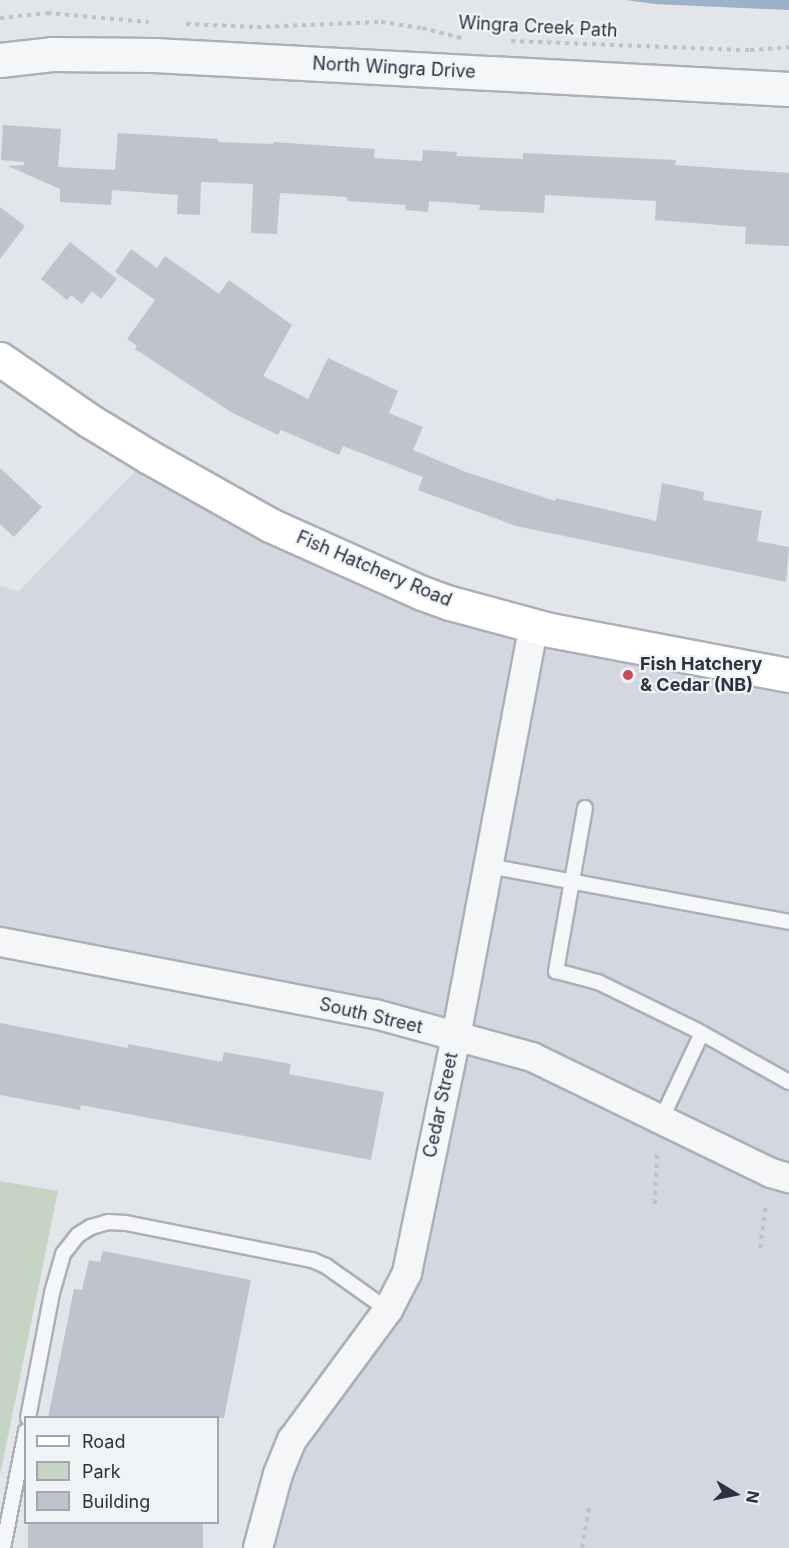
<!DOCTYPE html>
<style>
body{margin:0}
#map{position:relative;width:789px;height:1548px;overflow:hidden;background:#e2e5ea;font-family:Inter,sans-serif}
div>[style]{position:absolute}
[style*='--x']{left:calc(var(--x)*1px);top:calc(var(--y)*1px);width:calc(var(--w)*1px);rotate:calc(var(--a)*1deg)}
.built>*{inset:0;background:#d4d7df}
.green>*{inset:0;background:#c6d4c3}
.water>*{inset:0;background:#9db1c9}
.building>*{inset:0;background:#bfc3cd;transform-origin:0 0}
.path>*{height:4px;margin-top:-2px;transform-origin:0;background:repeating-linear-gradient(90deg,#bfc3c9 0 4.5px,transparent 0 9px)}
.roads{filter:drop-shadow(2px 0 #abafb8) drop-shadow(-2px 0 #abafb8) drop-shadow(0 2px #abafb8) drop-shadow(0 -2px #abafb8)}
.service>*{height:14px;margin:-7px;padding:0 7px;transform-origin:7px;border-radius:7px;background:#f4f6f8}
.minor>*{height:28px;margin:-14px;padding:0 14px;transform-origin:14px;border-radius:14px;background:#f4f6f8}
.tertiary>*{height:33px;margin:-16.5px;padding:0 16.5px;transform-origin:16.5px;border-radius:16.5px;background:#f4f6f8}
.secondary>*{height:33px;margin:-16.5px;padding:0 16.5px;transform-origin:16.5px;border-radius:16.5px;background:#fff}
.dots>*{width:16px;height:16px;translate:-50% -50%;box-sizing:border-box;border:3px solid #f1f4f7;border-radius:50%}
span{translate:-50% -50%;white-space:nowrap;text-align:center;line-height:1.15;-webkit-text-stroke:4.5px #f1f4f7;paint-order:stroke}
.street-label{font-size:18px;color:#2a3242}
.poi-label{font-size:18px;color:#2a3242;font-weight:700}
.left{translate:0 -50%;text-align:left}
.legend{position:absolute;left:24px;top:1416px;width:195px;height:108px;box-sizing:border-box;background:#f1f4f7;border:2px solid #a1a6af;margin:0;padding:8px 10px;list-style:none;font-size:18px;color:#2a3242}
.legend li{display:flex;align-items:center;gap:12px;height:30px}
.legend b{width:30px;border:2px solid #a1a6af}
.north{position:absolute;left:705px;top:1464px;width:60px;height:60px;-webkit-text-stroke:4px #f1f4f7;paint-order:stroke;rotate:100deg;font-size:16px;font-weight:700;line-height:24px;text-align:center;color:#2a3242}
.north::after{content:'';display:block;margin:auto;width:21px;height:27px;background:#2a3242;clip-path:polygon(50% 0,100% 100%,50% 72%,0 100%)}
</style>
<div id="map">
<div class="built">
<div style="clip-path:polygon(149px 457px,422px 593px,789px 675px,789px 1548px,258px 1548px,270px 1498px,388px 1310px,455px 1037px,0 942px,0 586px,19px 591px)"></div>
</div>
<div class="green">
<div style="clip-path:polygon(0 1181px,58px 1191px,0 1475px)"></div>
</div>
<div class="water">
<div style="clip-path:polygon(626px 0,789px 0,789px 10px,655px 4px)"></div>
</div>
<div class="building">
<div style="clip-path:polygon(3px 125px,61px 129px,58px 167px,115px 170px,118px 133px,218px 139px,218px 142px,273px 144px,273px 142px,375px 149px,374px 158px,422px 161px,423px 150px,457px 152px,456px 156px,523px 159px,523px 153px,676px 160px,675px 165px,789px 173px,789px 246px,745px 244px,746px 227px,655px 220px,656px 201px,545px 195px,544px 213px,479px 210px,480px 205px,429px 201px,428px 212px,405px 210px,406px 205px,347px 201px,347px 197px,280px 193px,277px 234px,251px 233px,253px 184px,201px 182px,200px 215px,177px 214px,178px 195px,112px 190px,111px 205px,60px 202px,60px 189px,8px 166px,24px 165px,24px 162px,1px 160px)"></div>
<div style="clip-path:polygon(0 207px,25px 226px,0 259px)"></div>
<div style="clip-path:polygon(70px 242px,117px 279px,101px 299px,92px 291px,82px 304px,71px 295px,67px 300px,41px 279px)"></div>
<div style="clip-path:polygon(131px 249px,157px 268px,165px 256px,219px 294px,229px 280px,292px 325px,263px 376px,308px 399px,328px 358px,398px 391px,389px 413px,423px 427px,413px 450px,466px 472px,555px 501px,556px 498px,656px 521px,662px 483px,704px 492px,703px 500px,762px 511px,757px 541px,789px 547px,786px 582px,516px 526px,418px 490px,423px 477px,343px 446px,339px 455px,281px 430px,278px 435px,231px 412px,135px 349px,137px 346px,127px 339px,155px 300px,115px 272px)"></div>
<div style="clip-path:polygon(0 468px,42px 507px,14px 537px,0 524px)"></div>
<div style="clip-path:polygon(0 1023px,128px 1048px,128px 1044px,222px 1062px,224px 1052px,291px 1064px,289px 1074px,384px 1092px,371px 1160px,81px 1105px,80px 1110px,0 1095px)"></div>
<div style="clip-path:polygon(103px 1251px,251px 1280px,224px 1418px,48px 1418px,74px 1289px,82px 1290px,89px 1260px,100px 1262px)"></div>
<div style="left:28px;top:1522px;width:175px;height:26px"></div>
</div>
<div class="path">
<div style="--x:0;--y:18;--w:47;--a:-6.1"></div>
<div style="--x:47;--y:13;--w:102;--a:5"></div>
<div style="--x:186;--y:24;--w:71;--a:2.4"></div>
<div style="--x:257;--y:27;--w:124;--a:-2.3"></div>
<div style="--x:381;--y:22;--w:41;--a:8.3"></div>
<div style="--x:422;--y:28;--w:44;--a:14.3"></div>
<div style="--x:511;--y:41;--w:239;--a:2.2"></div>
<div style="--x:750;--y:50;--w:39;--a:-4"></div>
<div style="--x:655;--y:1204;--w:51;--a:-87.8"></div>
<div style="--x:760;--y:1248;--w:44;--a:-82.2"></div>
<div style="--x:582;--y:1548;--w:41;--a:-80.1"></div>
</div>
<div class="roads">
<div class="service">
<div style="--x:585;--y:808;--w:166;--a:100.1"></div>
<div style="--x:556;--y:971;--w:43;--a:14.7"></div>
<div style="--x:598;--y:982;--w:111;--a:26.1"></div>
<div style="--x:698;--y:1031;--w:104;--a:29.3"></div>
<div style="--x:488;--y:866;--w:306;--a:10.5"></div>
<div style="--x:661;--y:1120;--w:96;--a:-64.8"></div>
<div style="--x:28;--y:1418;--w:127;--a:-79.1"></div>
<div style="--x:52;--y:1293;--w:41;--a:-74.2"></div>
<div style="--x:63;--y:1254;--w:24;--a:-52"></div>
<div style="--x:78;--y:1235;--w:15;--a:-32"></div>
<div style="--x:91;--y:1227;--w:18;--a:-16"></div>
<div style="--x:108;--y:1222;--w:18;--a:3"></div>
<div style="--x:126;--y:1223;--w:190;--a:11.3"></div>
<div style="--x:312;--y:1260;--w:15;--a:23"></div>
<div style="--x:326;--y:1266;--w:76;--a:35.4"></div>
<div style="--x:3;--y:1548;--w:119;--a:-78.9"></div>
</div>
<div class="minor">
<div style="--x:0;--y:942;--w:382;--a:10.9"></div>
<div style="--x:375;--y:1014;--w:163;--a:15.3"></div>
<div style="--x:532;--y:1057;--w:266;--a:25.9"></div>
<div style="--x:771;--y:1173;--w:19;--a:16"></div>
<div style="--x:258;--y:1548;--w:77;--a:-74.9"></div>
<div style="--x:278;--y:1474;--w:37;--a:-68"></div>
<div style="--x:292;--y:1440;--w:162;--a:-53.6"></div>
<div style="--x:388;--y:1310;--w:42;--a:-62.8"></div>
<div style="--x:407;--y:1273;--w:241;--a:-78.3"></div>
<div style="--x:456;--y:1037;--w:418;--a:-79.3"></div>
</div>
<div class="tertiary">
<div style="--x:0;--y:60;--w:52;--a:-6.6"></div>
<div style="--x:52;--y:54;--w:102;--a:0.6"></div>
<div style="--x:154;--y:55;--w:636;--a:3.06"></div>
</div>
<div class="secondary">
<div style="--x:0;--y:359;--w:109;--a:34.6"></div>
<div style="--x:90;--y:421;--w:69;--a:31.4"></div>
<div style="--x:149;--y:457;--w:139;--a:29.3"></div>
<div style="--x:270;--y:525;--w:167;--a:24.1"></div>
<div style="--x:422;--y:593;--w:30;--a:20"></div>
<div style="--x:450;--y:603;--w:104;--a:15.1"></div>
<div style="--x:550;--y:630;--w:243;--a:10.7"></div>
</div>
</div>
<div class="dots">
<div style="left:628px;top:675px;background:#cc4958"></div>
</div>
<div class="street-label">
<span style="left:538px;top:27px;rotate:3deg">Wingra Creek Path</span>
<span style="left:394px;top:68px;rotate:3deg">North Wingra Drive</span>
<span style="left:374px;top:569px;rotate:23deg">Fish Hatchery Road</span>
<span style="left:371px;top:1016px;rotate:13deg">South Street</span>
<span style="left:441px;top:1105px;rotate:-78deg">Cedar Street</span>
</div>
<div class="poi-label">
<span class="left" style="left:640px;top:675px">Fish Hatchery<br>&amp; Cedar (NB)</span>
</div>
<ul class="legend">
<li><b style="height:8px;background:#fff"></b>Road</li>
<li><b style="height:16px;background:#c6d4c3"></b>Park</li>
<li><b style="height:16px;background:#bfc3cd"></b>Building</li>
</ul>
<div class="north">N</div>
</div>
